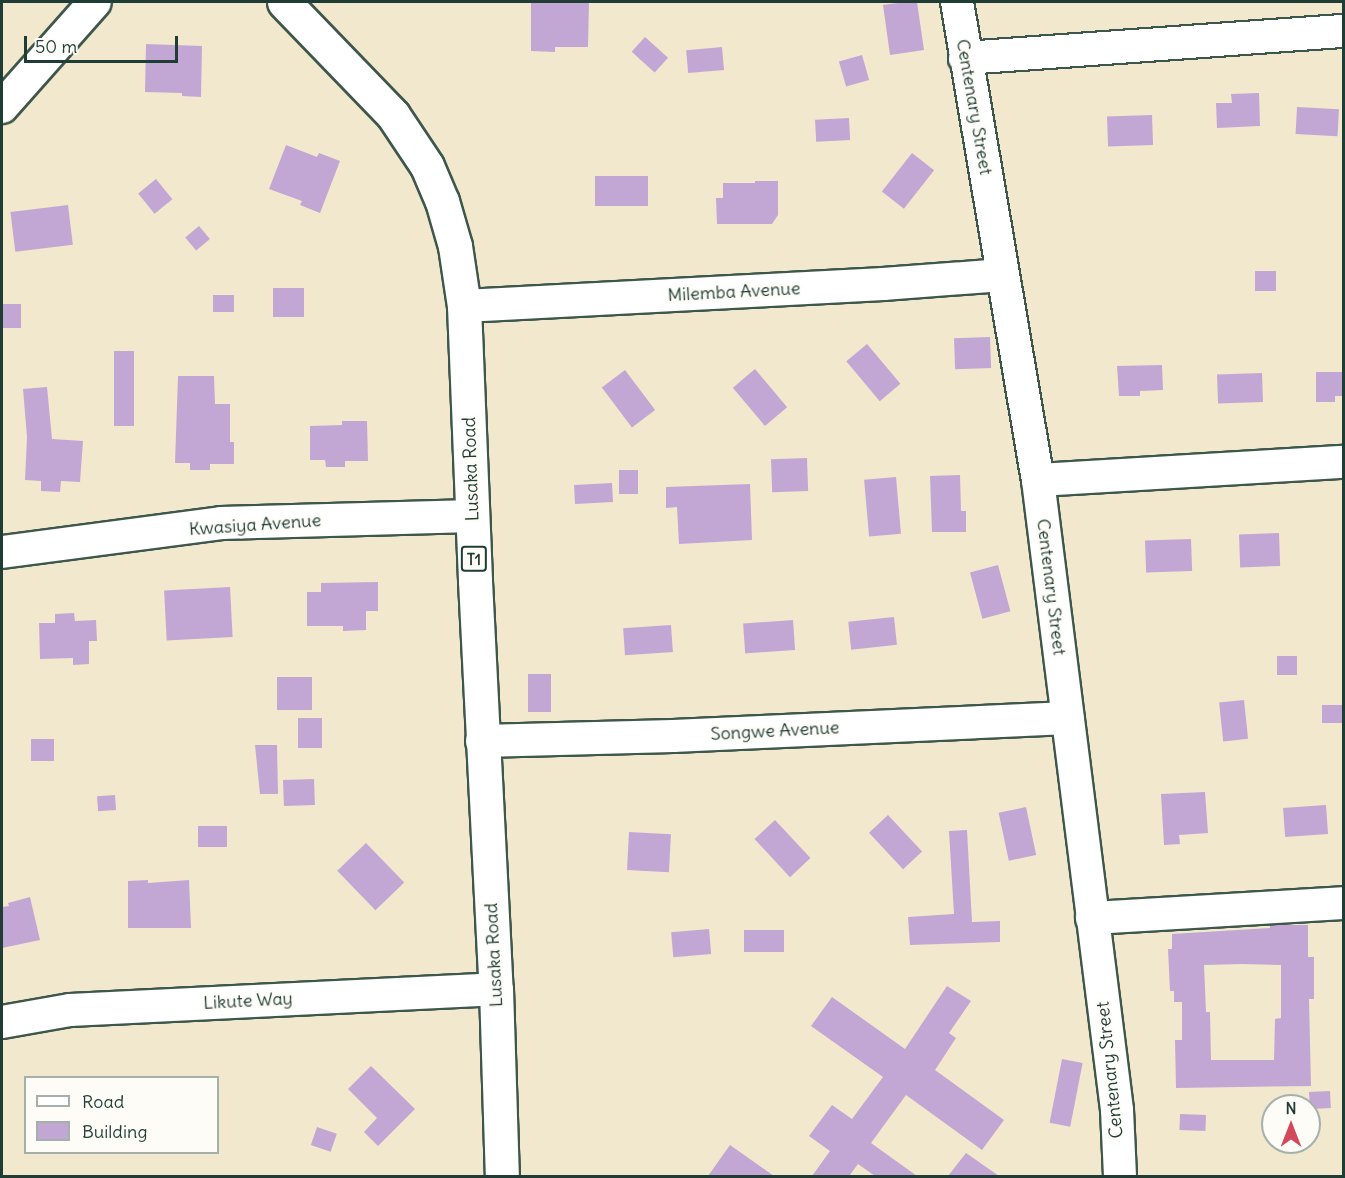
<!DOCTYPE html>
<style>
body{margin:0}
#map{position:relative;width:1345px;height:1178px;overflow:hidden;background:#f1e8ce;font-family:Delius,sans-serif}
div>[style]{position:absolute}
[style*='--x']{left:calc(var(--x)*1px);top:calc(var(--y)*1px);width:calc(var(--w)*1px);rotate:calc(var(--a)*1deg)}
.building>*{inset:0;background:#c2a7d4;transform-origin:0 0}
.roads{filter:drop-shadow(2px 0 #3e574b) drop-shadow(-2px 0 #3e574b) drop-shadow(0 2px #3e574b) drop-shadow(0 -2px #3e574b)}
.minor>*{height:32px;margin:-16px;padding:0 16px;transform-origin:16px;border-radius:16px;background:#fff}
.highway>*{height:33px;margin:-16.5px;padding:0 16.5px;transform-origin:16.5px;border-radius:16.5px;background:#fff}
span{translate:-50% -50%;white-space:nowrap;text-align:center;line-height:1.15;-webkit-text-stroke:5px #fdfcf7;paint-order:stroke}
.shield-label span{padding:2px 4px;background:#fdfcf7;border:2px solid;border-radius:4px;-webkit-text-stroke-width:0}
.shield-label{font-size:16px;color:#1f3d34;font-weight:700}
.street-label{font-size:18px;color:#1f3d34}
.frame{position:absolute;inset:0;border:3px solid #1f3d34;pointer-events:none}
.legend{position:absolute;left:24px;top:1076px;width:195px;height:78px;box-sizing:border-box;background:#fdfcf7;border:2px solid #a4b0a9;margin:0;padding:8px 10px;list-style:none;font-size:18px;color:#1f3d34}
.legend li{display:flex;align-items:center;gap:12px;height:30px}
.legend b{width:30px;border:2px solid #a4b0a9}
.north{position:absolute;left:1261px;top:1094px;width:60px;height:60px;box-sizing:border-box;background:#fdfcf7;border:2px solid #a4b0a9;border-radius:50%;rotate:0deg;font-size:16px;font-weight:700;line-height:24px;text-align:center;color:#1f3d34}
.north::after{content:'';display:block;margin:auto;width:21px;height:27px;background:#d1495b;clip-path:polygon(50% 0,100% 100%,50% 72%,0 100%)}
.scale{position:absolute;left:24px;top:36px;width:154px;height:27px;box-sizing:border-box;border:3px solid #1f3d34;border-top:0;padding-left:8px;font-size:18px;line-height:21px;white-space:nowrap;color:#1f3d34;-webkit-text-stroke:4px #fdfcf7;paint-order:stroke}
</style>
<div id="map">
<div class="building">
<div style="clip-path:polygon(531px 2px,589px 2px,588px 47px,555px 47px,555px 52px,531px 51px)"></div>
<div style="clip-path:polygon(905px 2px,917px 2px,924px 50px,890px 55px,883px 5px)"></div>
<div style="left:645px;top:37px;width:31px;height:20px;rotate:42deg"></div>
<div style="clip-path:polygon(146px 44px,202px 46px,201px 97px,182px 96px,182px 93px,145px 92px)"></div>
<div style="left:722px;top:47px;width:23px;height:36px;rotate:85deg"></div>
<div style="left:862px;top:55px;width:26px;height:24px;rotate:74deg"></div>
<div style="clip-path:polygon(1259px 93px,1260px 126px,1217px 128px,1216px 103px,1232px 103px,1231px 94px)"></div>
<div style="left:1297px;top:107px;width:42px;height:27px;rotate:3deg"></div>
<div style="left:1152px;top:115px;width:30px;height:45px;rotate:88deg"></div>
<div style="left:849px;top:118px;width:22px;height:34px;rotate:87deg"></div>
<div style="clip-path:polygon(286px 145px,317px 157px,319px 153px,340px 161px,320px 213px,300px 205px,302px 201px,269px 189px)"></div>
<div style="left:912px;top:153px;width:28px;height:49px;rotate:38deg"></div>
<div style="left:648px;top:176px;width:30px;height:53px;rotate:90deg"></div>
<div style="left:156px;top:179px;width:26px;height:23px;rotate:51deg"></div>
<div style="clip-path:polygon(755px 181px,778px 181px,778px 215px,772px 224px,717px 224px,716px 198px,723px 198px,723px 183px,755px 183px)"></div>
<div style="left:68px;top:205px;width:40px;height:58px;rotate:83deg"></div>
<div style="left:199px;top:226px;width:17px;height:18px;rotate:50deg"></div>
<div style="left:1255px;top:271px;width:21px;height:20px"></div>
<div style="left:273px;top:288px;width:31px;height:29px"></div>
<div style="left:213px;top:295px;width:21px;height:17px"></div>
<div style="left:21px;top:304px;width:24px;height:19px;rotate:90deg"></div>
<div style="left:990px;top:337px;width:31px;height:36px;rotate:88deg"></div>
<div style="left:867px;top:344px;width:52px;height:27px;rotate:50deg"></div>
<div style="left:134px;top:351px;width:75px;height:20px;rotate:90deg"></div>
<div style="clip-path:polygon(1162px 365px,1163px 390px,1140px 391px,1140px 396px,1119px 396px,1117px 366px)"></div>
<div style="left:755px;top:369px;width:50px;height:29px;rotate:50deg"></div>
<div style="left:625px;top:370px;width:50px;height:29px;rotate:53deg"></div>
<div style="clip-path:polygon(1316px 372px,1344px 372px,1344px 396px,1335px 396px,1335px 402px,1316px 402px)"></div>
<div style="left:1262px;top:373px;width:29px;height:45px;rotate:88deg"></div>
<div style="clip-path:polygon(178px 376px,214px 376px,215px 404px,230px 404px,230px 442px,234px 442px,234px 464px,210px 464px,210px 470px,190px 470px,190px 463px,175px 463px)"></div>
<div style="clip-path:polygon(47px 387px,52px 439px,83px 441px,80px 482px,61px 481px,60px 492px,41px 491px,41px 481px,25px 480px,27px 437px,23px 389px)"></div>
<div style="clip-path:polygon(342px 421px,367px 421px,368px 461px,345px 461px,345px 467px,326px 467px,325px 460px,310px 460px,310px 426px,342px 425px)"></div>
<div style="left:807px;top:458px;width:33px;height:36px;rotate:88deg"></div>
<div style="left:619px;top:470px;width:19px;height:24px"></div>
<div style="clip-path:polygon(960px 475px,961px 511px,966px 511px,966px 532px,932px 532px,930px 476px)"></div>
<div style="left:896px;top:477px;width:57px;height:32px;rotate:85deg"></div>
<div style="left:612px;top:483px;width:19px;height:38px;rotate:87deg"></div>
<div style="clip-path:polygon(750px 484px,752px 540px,679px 544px,677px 507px,666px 508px,666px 487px)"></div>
<div style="left:1279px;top:533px;width:33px;height:40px;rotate:88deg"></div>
<div style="left:1191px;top:539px;width:32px;height:46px;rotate:88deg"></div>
<div style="left:998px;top:565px;width:48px;height:29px;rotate:75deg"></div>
<div style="clip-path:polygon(378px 582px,378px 611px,366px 611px,366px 630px,343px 631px,343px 626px,307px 626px,307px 592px,321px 592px,321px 583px)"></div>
<div style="left:230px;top:587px;width:50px;height:66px;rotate:87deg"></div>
<div style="clip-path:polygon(74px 613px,75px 621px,96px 620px,97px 641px,89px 641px,89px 664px,73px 665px,73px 658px,40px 659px,39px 623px,55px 623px,55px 614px)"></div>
<div style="left:894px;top:617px;width:28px;height:46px;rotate:84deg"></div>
<div style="left:793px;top:620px;width:30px;height:50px;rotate:86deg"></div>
<div style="left:671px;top:625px;width:27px;height:48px;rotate:86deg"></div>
<div style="left:1297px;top:656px;width:19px;height:20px;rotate:90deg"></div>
<div style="left:528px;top:674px;width:23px;height:38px"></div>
<div style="left:277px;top:677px;width:35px;height:33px"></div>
<div style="left:1244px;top:700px;width:39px;height:25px;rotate:84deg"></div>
<div style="left:1344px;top:705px;width:18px;height:22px;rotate:90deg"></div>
<div style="left:298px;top:718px;width:24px;height:30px"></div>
<div style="left:31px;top:739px;width:23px;height:22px"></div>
<div style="clip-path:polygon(255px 745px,277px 745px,278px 794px,260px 794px)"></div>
<div style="left:314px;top:779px;width:26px;height:31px;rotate:88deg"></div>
<div style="clip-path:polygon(1205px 792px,1208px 833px,1179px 835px,1180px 844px,1164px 845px,1161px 794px)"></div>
<div style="left:115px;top:795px;width:15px;height:18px;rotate:86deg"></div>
<div style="left:1326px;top:805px;width:29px;height:43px;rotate:86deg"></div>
<div style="left:1026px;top:807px;width:49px;height:28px;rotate:78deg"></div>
<div style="left:888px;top:815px;width:50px;height:26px;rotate:47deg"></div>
<div style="left:775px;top:820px;width:52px;height:28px;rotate:47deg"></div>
<div style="left:227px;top:826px;width:21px;height:29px;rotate:90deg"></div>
<div style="clip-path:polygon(967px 830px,972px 922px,1000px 921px,1000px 942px,910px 945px,908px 917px,954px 914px,949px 831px)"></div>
<div style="left:629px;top:832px;width:42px;height:38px;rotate:3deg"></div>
<div style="left:366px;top:843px;width:55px;height:40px;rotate:46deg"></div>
<div style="clip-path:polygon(148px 880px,148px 883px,189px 880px,191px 928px,128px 928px,128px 881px)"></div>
<div style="clip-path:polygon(30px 897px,40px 940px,2px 948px,2px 907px,9px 906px,8px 903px)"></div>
<div style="clip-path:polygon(evenodd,1270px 925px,1308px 925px,1308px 957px,1314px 957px,1314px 999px,1309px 999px,1311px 1086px,1176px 1088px,1175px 1040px,1182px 1040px,1182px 1002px,1174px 1002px,1174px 991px,1170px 991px,1168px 949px,1172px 949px,1172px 934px,1270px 928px,1270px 925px,1242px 964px,1281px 965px,1281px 1018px,1275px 1019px,1274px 1060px,1211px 1060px,1210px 1012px,1206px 1012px,1204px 965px,1242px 964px)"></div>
<div style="left:709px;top:929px;width:25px;height:38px;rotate:85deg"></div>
<div style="left:784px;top:930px;width:22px;height:40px;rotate:90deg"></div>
<div style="clip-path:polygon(947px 986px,971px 1001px,949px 1033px,956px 1038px,935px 1070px,1004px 1120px,982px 1150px,906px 1095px,871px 1143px,917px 1176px,875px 1176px,858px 1164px,849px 1176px,812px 1176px,830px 1151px,809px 1136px,832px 1105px,852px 1119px,883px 1077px,811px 1026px,832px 997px,905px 1049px)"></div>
<div style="left:1062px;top:1059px;width:21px;height:65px;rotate:11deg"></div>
<div style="clip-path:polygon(371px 1066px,415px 1109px,378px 1146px,364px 1132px,377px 1118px,348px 1089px)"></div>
<div style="left:1330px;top:1091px;width:17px;height:21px;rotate:87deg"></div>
<div style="left:1180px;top:1114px;width:26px;height:16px;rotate:2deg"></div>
<div style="left:317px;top:1127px;width:21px;height:19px;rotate:19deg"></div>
<div style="clip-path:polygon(730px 1145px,774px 1176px,708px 1176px)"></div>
<div style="clip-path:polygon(966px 1153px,999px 1176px,948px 1176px)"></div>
</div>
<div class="roads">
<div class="minor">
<div style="--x:957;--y:2;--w:485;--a:80.4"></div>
<div style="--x:1038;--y:480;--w:635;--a:82.85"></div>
<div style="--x:1117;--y:1110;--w:66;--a:87.4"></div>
<div style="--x:965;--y:58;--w:380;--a:-4.1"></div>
<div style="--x:2;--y:107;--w:140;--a:-48.5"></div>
<div style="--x:464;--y:306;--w:420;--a:-3"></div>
<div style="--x:883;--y:284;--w:120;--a:-4.3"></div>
<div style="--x:1038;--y:480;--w:307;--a:-3.4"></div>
<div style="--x:2;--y:552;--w:221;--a:-7.5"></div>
<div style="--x:221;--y:523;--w:252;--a:-1.6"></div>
<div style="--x:482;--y:741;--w:191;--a:-1.5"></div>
<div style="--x:673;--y:736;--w:395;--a:-2.6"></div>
<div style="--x:1092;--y:918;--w:252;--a:-3.4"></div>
<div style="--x:2;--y:1022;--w:69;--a:-10"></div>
<div style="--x:70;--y:1010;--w:427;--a:-2.8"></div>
</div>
<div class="highway">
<div style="--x:284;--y:2;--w:157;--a:46"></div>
<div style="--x:393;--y:115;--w:61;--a:56.3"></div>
<div style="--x:427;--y:166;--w:38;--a:67"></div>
<div style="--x:442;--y:201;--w:47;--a:73.9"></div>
<div style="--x:455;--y:246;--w:61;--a:81.5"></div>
<div style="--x:464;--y:306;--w:275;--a:87.7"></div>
<div style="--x:475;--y:581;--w:409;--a:87.1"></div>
<div style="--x:496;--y:989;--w:187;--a:88.2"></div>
</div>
</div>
<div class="shield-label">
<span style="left:474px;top:559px">T1</span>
</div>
<div class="street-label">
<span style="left:974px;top:107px;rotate:80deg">Centenary Street</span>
<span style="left:734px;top:292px;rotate:-3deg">Milemba Avenue</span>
<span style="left:471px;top:469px;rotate:-92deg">Lusaka Road</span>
<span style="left:255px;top:525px;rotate:-4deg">Kwasiya Avenue</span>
<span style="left:1051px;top:587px;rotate:83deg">Centenary Street</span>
<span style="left:775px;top:731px;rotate:-3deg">Songwe Avenue</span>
<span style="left:494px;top:955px;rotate:-93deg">Lusaka Road</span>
<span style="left:248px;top:1001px;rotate:-3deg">Likute Way</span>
<span style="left:1110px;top:1070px;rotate:-96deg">Centenary Street</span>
</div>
<div class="frame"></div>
<ul class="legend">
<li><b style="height:8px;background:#fff"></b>Road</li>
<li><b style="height:16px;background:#c2a7d4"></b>Building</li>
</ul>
<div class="north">N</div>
<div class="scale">50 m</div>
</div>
